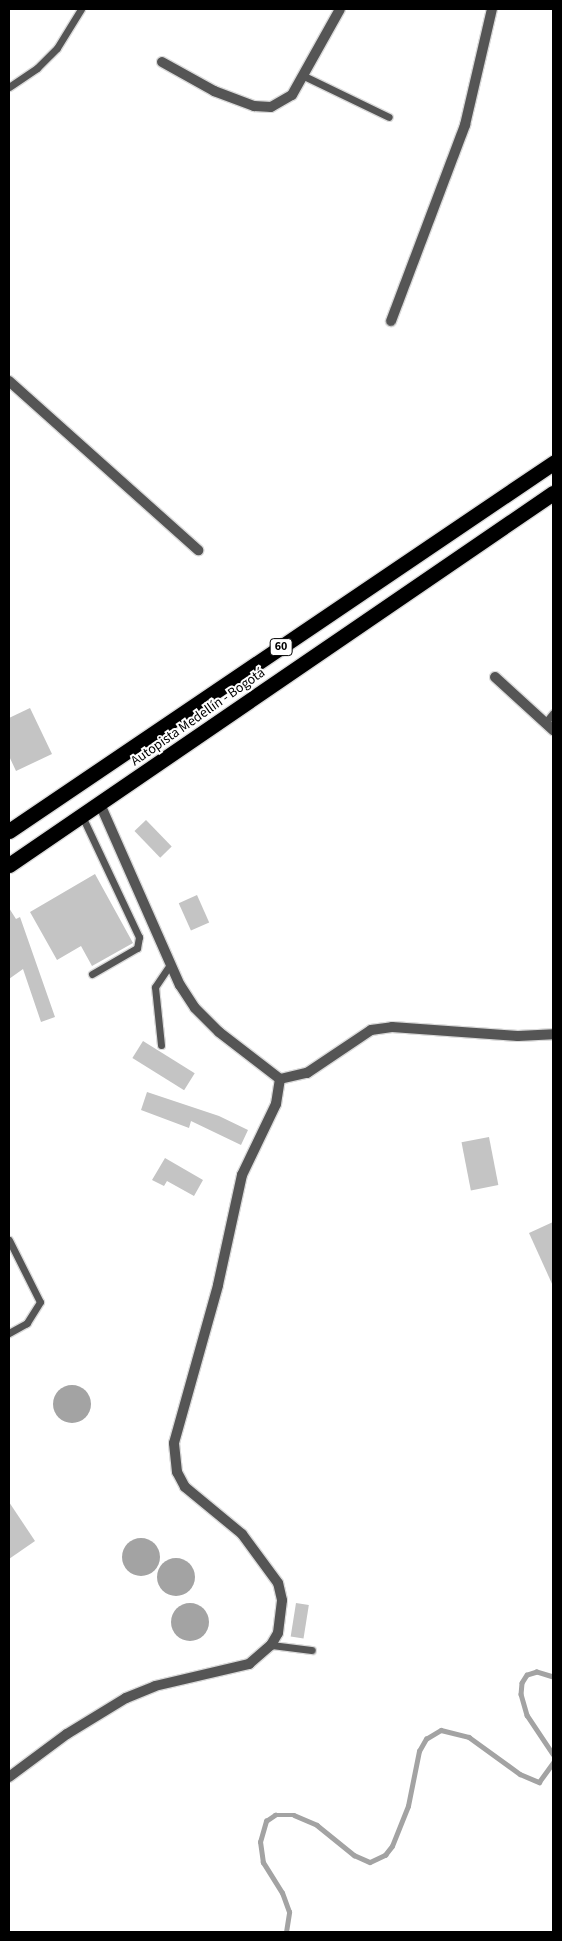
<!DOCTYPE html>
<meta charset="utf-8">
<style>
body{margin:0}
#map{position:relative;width:562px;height:1941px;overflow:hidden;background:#fff;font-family:"Source Sans 3",sans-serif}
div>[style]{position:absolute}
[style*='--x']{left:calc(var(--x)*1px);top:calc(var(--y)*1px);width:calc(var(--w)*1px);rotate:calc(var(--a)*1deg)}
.water>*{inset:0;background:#a3a3a3}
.round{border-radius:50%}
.stream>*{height:4.5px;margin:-2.25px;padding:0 2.25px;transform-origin:2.25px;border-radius:2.25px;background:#a3a3a3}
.building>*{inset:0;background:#c4c4c4;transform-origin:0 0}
.roads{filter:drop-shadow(1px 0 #dbdbdb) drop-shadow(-1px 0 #dbdbdb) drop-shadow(0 1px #dbdbdb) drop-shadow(0 -1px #dbdbdb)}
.lane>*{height:7px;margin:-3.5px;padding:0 3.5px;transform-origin:3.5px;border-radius:3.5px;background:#555}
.street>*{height:10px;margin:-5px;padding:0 5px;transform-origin:5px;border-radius:5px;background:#555}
.highway>*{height:15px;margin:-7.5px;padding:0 7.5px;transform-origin:7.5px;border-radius:7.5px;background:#000}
span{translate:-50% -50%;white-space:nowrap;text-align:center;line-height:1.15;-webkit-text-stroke:4px #fff;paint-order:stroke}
.shield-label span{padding:1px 4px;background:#fff;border:1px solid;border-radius:4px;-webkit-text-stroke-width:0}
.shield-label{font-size:12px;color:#000;font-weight:700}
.street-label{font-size:14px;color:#000}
.frame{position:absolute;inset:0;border:10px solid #000;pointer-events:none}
</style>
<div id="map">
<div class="water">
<div class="round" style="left:53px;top:1385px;width:38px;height:38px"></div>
<div class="round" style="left:122px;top:1538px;width:38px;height:38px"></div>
<div class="round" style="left:157px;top:1558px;width:38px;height:38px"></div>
<div class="round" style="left:171px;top:1603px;width:38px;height:38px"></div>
</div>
<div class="stream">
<div style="--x:553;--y:1677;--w:17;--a:-163"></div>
<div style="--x:537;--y:1672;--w:10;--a:163"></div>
<div style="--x:527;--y:1675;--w:9;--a:122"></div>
<div style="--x:522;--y:1683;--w:11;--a:95"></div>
<div style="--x:521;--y:1694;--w:22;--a:74"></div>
<div style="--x:527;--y:1715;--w:47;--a:56.3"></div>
<div style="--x:286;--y:1932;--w:20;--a:-81"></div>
<div style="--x:289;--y:1912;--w:20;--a:-110"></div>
<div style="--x:282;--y:1893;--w:36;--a:-122"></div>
<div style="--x:263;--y:1863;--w:21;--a:-98"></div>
<div style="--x:260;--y:1842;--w:22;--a:-74"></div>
<div style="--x:266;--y:1821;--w:11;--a:-34"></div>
<div style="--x:275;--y:1815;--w:19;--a:0"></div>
<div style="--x:294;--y:1815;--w:25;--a:23"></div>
<div style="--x:317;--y:1825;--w:48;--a:39"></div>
<div style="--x:354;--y:1855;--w:17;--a:24"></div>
<div style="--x:370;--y:1862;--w:17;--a:-25"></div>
<div style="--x:385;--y:1855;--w:11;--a:-52"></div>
<div style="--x:392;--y:1846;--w:43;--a:-68.2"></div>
<div style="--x:408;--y:1806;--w:56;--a:-78.7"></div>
<div style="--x:419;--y:1751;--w:14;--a:-60"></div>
<div style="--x:426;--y:1739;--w:17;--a:-31"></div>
<div style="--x:441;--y:1730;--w:29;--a:14"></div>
<div style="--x:469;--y:1737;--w:63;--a:36"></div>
<div style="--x:520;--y:1774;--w:21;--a:23"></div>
<div style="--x:539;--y:1782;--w:24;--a:-54"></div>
</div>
<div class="building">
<div style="clip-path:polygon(30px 708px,52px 754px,16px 771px,9px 756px,9px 718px)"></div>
<div style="left:146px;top:820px;width:37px;height:16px;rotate:46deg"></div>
<div style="clip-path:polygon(95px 874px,133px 943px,92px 966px,81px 946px,57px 960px,30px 912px)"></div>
<div style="left:197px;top:895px;width:30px;height:20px;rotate:66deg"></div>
<div style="clip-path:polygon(9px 908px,16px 919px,20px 917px,55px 1017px,41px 1022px,23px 969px,9px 979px)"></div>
<div style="left:143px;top:1041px;width:61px;height:20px;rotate:32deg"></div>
<div style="clip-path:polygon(147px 1092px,219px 1116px,248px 1130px,241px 1145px,191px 1121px,189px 1128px,141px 1110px)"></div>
<div style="left:489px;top:1137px;width:49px;height:28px;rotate:79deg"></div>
<div style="clip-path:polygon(165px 1158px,203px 1180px,194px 1196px,167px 1181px,164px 1186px,152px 1180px)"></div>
<div style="clip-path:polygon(553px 1222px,553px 1286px,529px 1233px)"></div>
<div style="clip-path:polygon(9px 1502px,35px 1541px,9px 1559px)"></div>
<div style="left:296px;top:1603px;width:13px;height:34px;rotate:9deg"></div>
</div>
<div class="roads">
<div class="lane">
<div style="--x:304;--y:76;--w:94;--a:25.8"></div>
<div style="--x:9;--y:87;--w:34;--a:-34"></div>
<div style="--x:37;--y:68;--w:28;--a:-45"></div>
<div style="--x:57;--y:48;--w:46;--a:-58.4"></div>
<div style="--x:545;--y:723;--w:13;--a:-51"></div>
<div style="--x:82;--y:816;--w:134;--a:64.8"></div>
<div style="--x:139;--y:937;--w:11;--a:100"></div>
<div style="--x:137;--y:948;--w:52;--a:150"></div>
<div style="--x:161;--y:1045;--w:58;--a:-95.9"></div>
<div style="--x:155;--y:987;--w:25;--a:-56"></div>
<div style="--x:9;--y:1240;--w:69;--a:63.4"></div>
<div style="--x:40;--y:1302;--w:25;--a:122"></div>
<div style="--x:27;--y:1323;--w:21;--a:151"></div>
<div style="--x:271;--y:1645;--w:41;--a:7"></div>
</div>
<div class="street">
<div style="--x:162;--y:62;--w:60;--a:29.1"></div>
<div style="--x:214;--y:91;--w:43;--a:20.6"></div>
<div style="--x:254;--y:106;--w:17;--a:3"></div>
<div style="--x:271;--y:107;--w:24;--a:-30"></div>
<div style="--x:292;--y:95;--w:98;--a:-60.8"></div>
<div style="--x:391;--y:321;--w:210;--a:-69.3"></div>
<div style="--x:465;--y:125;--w:119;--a:-76.9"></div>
<div style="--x:9;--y:381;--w:254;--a:41.8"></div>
<div style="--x:495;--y:677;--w:79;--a:42.4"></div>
<div style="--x:100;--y:804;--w:198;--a:66.2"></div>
<div style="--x:180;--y:985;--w:27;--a:57"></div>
<div style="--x:195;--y:1008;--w:34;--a:45"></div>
<div style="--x:219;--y:1032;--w:77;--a:37.6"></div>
<div style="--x:280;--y:1079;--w:28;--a:-13"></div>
<div style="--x:307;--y:1073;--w:77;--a:-33.9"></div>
<div style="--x:371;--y:1030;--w:21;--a:-8"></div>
<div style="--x:392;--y:1027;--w:126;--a:4.1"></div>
<div style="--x:518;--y:1036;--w:35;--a:-3"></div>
<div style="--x:9;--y:1777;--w:72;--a:-36.6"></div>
<div style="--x:67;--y:1734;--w:69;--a:-31.4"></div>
<div style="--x:126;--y:1698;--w:31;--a:-22"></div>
<div style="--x:155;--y:1686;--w:97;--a:-13.2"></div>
<div style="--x:249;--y:1664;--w:29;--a:-41"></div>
<div style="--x:271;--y:1645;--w:14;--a:-60"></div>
<div style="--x:278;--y:1633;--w:33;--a:-83"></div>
<div style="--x:282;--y:1600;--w:17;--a:-103"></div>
<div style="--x:278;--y:1583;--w:61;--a:-126.3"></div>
<div style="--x:242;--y:1534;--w:74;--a:-140.5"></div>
<div style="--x:185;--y:1487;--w:17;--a:-118"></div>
<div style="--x:177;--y:1472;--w:29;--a:-96"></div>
<div style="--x:174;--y:1443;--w:164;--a:-74.4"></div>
<div style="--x:218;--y:1285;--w:113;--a:-77.7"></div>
<div style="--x:242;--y:1175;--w:79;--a:-64.4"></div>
<div style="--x:276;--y:1104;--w:25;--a:-81"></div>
</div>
<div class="highway">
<div style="--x:9;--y:831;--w:657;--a:-34.08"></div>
<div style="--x:9;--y:865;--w:659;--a:-34.37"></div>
</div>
</div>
<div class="shield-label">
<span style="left:281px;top:647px">60</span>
</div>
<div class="street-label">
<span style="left:198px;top:717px;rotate:-35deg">Autopista Medellín - Bogotá</span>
</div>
<div class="frame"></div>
</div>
